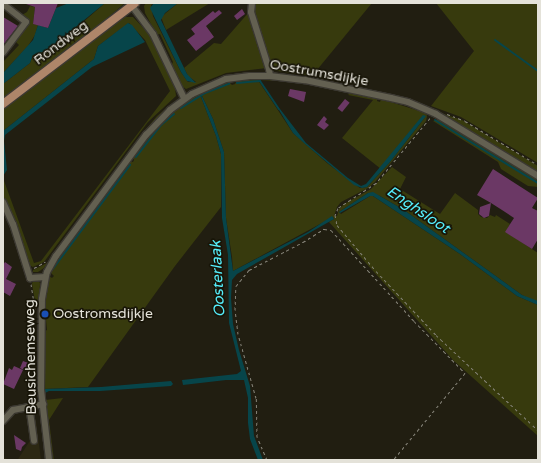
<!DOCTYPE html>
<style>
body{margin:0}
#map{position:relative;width:541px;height:463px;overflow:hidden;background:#211e11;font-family:"Varela Round",sans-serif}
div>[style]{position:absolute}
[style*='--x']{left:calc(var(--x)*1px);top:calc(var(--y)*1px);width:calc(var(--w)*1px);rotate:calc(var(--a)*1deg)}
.built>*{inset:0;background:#2c2813}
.green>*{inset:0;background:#373a0d}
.water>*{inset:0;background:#07454a}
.stream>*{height:2px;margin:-1px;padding:0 1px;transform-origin:1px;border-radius:1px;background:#07454a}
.building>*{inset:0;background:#6b3865;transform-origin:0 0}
.path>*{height:1px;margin-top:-0.5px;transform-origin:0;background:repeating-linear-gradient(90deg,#868479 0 3px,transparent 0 6px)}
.roads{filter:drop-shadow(1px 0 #3b3831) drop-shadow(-1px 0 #3b3831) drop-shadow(0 1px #3b3831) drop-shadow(0 -1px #3b3831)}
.minor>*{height:6px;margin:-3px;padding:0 3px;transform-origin:3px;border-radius:3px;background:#636051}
.major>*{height:8px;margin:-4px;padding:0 4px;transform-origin:4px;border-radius:4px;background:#ae866a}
.dots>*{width:11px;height:11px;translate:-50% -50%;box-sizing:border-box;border:2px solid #181508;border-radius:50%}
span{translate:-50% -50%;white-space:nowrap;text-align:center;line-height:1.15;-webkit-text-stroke:3.5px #181508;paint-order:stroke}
.street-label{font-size:14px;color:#e4e2d9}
.poi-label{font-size:14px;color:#e4e2d9}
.left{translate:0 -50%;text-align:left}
.water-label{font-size:15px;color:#55edfa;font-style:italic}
.frame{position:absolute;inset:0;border:4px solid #e4e2d9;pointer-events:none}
</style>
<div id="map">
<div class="built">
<div style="clip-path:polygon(36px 420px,41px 460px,3px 460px,3px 457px,7px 459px,18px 459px,31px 439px,28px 421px)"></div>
</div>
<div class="green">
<div style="clip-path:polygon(105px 3px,125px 3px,86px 36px,3px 99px,3px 84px,30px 63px,33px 55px,40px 53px,81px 24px)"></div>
<div style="clip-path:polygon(146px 3px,154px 3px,151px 5px,153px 16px,181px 72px,188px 82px,196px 82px,188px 76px,184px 68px,214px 43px,221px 44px,249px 12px,267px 68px,226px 73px,186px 89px,182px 86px,171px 66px,173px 62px,160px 34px,157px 35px,145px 13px,144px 6px)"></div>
<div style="clip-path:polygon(178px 3px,210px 3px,166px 30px,161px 17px)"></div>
<div style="clip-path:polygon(255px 3px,372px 3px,312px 76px,271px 70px,253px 12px)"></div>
<div style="clip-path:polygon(436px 3px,538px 3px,538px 163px,461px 117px,431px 106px,474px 51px)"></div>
<div style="clip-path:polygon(30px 6px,35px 7px,33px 24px,38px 25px,35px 35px,28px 46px,3px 73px,3px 62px,19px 45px,15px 41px,30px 21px,22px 15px,27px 12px)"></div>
<div style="clip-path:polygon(125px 17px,133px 17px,150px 35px,175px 87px,176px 96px,148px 122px,136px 138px,44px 262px,33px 267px,29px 265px,17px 228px,3px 198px,3px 178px,34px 263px,41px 261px,170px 91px,145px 40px,129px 23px,98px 46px,94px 59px,3px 131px,3px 107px)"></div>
<div style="clip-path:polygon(249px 79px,278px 79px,279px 81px,258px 80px,293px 133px,327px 163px,360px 188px,367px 187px,390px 162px,426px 116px,381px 169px,342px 138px,373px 100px,348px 95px,351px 92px,377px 98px,377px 101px,380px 102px,381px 99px,426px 113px,427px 116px,426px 121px,375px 182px,368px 188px,341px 202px,337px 207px,334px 216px,337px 216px,339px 209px,344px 204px,371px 189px,392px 167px,406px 177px,400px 189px,440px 214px,455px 193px,478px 210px,478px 214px,481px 217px,487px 218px,490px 215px,495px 217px,496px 215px,510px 224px,506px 232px,538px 253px,538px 303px,522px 295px,404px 210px,380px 196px,368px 193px,339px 212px,341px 214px,370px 196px,373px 196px,460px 254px,517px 296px,538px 305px,538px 436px,454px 361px,329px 222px,334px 219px,333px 217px,233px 271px,232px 257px,226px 218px,224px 152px,213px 119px,202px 96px,201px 97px,216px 136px,221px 154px,221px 207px,175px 266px,88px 387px,44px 389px,45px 331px,47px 330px,44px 300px,48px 275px,52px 278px,54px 276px,50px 272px,56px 261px,129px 161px,133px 162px,134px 160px,133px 157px,150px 135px,170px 114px,196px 95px,220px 84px,229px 82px,232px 85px,235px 84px,237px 80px)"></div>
<div style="clip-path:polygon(174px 102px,139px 140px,44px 268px,38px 272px,33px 272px,33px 270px,47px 263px,138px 139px,157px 116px)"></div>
<div style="clip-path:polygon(435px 111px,462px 120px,538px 166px,538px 173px)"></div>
<div style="clip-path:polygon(439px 119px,538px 180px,538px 187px,528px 186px,501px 169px,498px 162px,433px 121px)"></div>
<div style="clip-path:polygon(38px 280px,40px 283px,39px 307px,36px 307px,32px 284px,33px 281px)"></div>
<div style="clip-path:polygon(63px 398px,49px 420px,54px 460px,52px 460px,45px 400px)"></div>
</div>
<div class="water">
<div style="clip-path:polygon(69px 3px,105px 3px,55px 44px,43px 52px,33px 55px,30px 63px,3px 84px,3px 73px,33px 40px,38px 25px,48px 28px,56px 8px)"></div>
<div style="clip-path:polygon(154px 3px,178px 3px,165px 13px,161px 20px,187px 74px,196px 83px,187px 81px,181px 72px,150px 8px)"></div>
<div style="clip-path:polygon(128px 23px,132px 25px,145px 42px,92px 67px,5px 135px,4px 141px,7px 170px,3px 176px,3px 131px,94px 59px,98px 46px)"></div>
<div style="clip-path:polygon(202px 96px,213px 119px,224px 152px,226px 218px,233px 271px,308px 232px,332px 216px,334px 219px,237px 274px,232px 280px,231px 298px,233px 324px,239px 350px,250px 386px,254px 436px,263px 460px,258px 460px,250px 439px,248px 423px,248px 398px,244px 380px,226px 380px,183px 385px,182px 380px,237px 374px,241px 371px,229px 323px,228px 255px,222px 218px,221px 154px,216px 136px,201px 97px)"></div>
<div style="clip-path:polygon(280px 109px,306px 143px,348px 178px,361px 186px,366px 184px,423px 115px,426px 116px,390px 162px,367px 187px,362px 188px,354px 185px,305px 144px,293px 133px,279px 110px)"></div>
<div style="clip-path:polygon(373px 192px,404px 210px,522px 295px,538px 301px,538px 305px,517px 296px,460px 254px,373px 196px,370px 196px,340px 213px,339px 212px,368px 193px)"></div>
<div style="clip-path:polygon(171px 381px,173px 384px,171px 386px,100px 391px,49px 391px,45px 393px,44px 389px,101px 387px)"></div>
</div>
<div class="stream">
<div style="--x:495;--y:40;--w:53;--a:35.8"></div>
<div style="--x:237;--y:83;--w:23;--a:-5"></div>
<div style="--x:260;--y:81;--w:34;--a:56"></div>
<div style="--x:181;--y:108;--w:28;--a:-32"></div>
<div style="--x:205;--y:93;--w:26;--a:-21"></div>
<div style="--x:435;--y:120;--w:121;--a:31.5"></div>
<div style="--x:136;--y:157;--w:41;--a:-52"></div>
<div style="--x:161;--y:125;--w:17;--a:-40"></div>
<div style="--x:52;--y:270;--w:131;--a:-53.4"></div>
</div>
<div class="building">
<div style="clip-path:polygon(26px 3px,58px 3px,48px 28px,33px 24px,35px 7px,26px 4px)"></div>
<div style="clip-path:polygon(242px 9px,245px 14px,237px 20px,234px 16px)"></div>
<div style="clip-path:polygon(219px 10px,222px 13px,206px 26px,214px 37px,196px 51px,187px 40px,195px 34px,191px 29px,213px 11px,215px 13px)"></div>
<div style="clip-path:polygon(3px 17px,18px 26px,3px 45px)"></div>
<div style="clip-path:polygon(290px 89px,306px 92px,304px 102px,288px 96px)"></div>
<div style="left:345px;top:99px;width:6px;height:12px;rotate:39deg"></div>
<div style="clip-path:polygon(324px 116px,327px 119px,325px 122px,329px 125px,324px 130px,317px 125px)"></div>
<div style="clip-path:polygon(493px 169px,538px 198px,532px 208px,538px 211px,538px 239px,532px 249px,505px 232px,514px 218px,502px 210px,491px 203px,489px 216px,484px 218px,479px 214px,480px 207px,491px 203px,477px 195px)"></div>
<div style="clip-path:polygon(5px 262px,12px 267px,6px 279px,16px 284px,10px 296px,3px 292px,3px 265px)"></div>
<div style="clip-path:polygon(23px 361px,31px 364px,28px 372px,20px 368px)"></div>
<div style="clip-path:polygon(14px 366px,23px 370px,14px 389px,3px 384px,9px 368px,12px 370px)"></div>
<div style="clip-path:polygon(14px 435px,26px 443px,22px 447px,21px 451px,16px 449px)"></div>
</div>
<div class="path">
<div style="--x:447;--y:114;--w:19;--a:21"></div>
<div style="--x:465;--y:121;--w:85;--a:31.1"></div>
<div style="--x:430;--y:118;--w:85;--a:129.7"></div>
<div style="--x:376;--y:183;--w:45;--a:146.7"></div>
<div style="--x:338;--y:208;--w:8;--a:113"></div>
<div style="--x:335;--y:215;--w:10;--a:79"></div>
<div style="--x:337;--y:225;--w:60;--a:49.7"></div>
<div style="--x:376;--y:271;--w:88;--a:46.8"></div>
<div style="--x:436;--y:335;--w:139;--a:43"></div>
<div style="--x:34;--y:268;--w:13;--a:-29"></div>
<div style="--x:31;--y:284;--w:26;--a:81"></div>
<div style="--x:267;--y:460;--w:25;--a:-113"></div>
<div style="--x:257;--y:437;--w:39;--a:-91"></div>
<div style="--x:256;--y:398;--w:66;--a:-105.7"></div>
<div style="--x:238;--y:334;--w:24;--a:-97"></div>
<div style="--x:235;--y:310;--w:24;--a:-88"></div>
<div style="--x:236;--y:286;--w:21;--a:-51"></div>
<div style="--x:249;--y:270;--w:61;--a:-27.4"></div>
<div style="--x:303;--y:242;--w:25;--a:-32"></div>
<div style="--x:324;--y:229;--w:7;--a:8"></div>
<div style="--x:331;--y:230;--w:123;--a:47.6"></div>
<div style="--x:414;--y:321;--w:73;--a:45.6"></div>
<div style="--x:465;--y:373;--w:113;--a:129.6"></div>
</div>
<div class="roads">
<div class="minor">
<div style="--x:252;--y:3;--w:9;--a:96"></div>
<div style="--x:251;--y:12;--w:60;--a:72.5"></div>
<div style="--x:269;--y:69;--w:7;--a:82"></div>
<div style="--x:3;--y:4;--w:29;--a:38"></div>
<div style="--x:26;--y:22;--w:38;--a:127"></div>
<div style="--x:132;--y:6;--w:35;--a:53"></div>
<div style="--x:153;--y:34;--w:71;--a:64.2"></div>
<div style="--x:3;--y:202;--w:24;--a:66"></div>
<div style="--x:13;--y:224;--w:57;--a:72.5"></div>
<div style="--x:30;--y:278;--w:15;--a:-4"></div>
<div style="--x:30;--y:412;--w:29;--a:82"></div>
<div style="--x:3;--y:421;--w:15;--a:-48"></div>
<div style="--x:13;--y:410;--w:31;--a:-11"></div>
<div style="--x:49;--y:460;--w:70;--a:-96.5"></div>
<div style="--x:41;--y:390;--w:91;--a:-89.4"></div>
<div style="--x:42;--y:299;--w:27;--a:-80"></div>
<div style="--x:47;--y:272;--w:18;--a:-61"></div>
<div style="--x:56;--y:256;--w:151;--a:-53.4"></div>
<div style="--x:146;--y:135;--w:35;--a:-46"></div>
<div style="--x:170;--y:110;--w:27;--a:-36"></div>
<div style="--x:192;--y:94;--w:37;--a:-24"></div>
<div style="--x:226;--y:79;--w:24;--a:-7"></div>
<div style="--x:250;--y:76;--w:20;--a:0"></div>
<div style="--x:270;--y:76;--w:35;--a:7"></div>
<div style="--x:305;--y:80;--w:88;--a:11.8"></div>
<div style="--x:391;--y:98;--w:17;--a:13"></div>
<div style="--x:408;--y:102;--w:30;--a:23"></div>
<div style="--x:436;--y:114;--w:119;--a:31.3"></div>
</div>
<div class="major">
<div style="--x:3;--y:104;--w:166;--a:-37.4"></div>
</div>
</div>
<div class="dots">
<div style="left:45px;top:314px;background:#1a4fb4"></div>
</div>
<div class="street-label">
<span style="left:61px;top:43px;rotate:-37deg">Rondweg</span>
<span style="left:319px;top:73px;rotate:10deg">Oostrumsdijkje</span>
<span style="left:31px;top:357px;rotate:-91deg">Beusichemseweg</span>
</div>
<div class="poi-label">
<span class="left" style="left:53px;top:314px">Oostromsdijkje</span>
</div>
<div class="water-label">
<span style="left:418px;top:210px;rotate:34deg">Enghsloot</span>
<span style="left:218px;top:279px;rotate:-93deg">Oosterlaak</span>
</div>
<div class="frame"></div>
</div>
